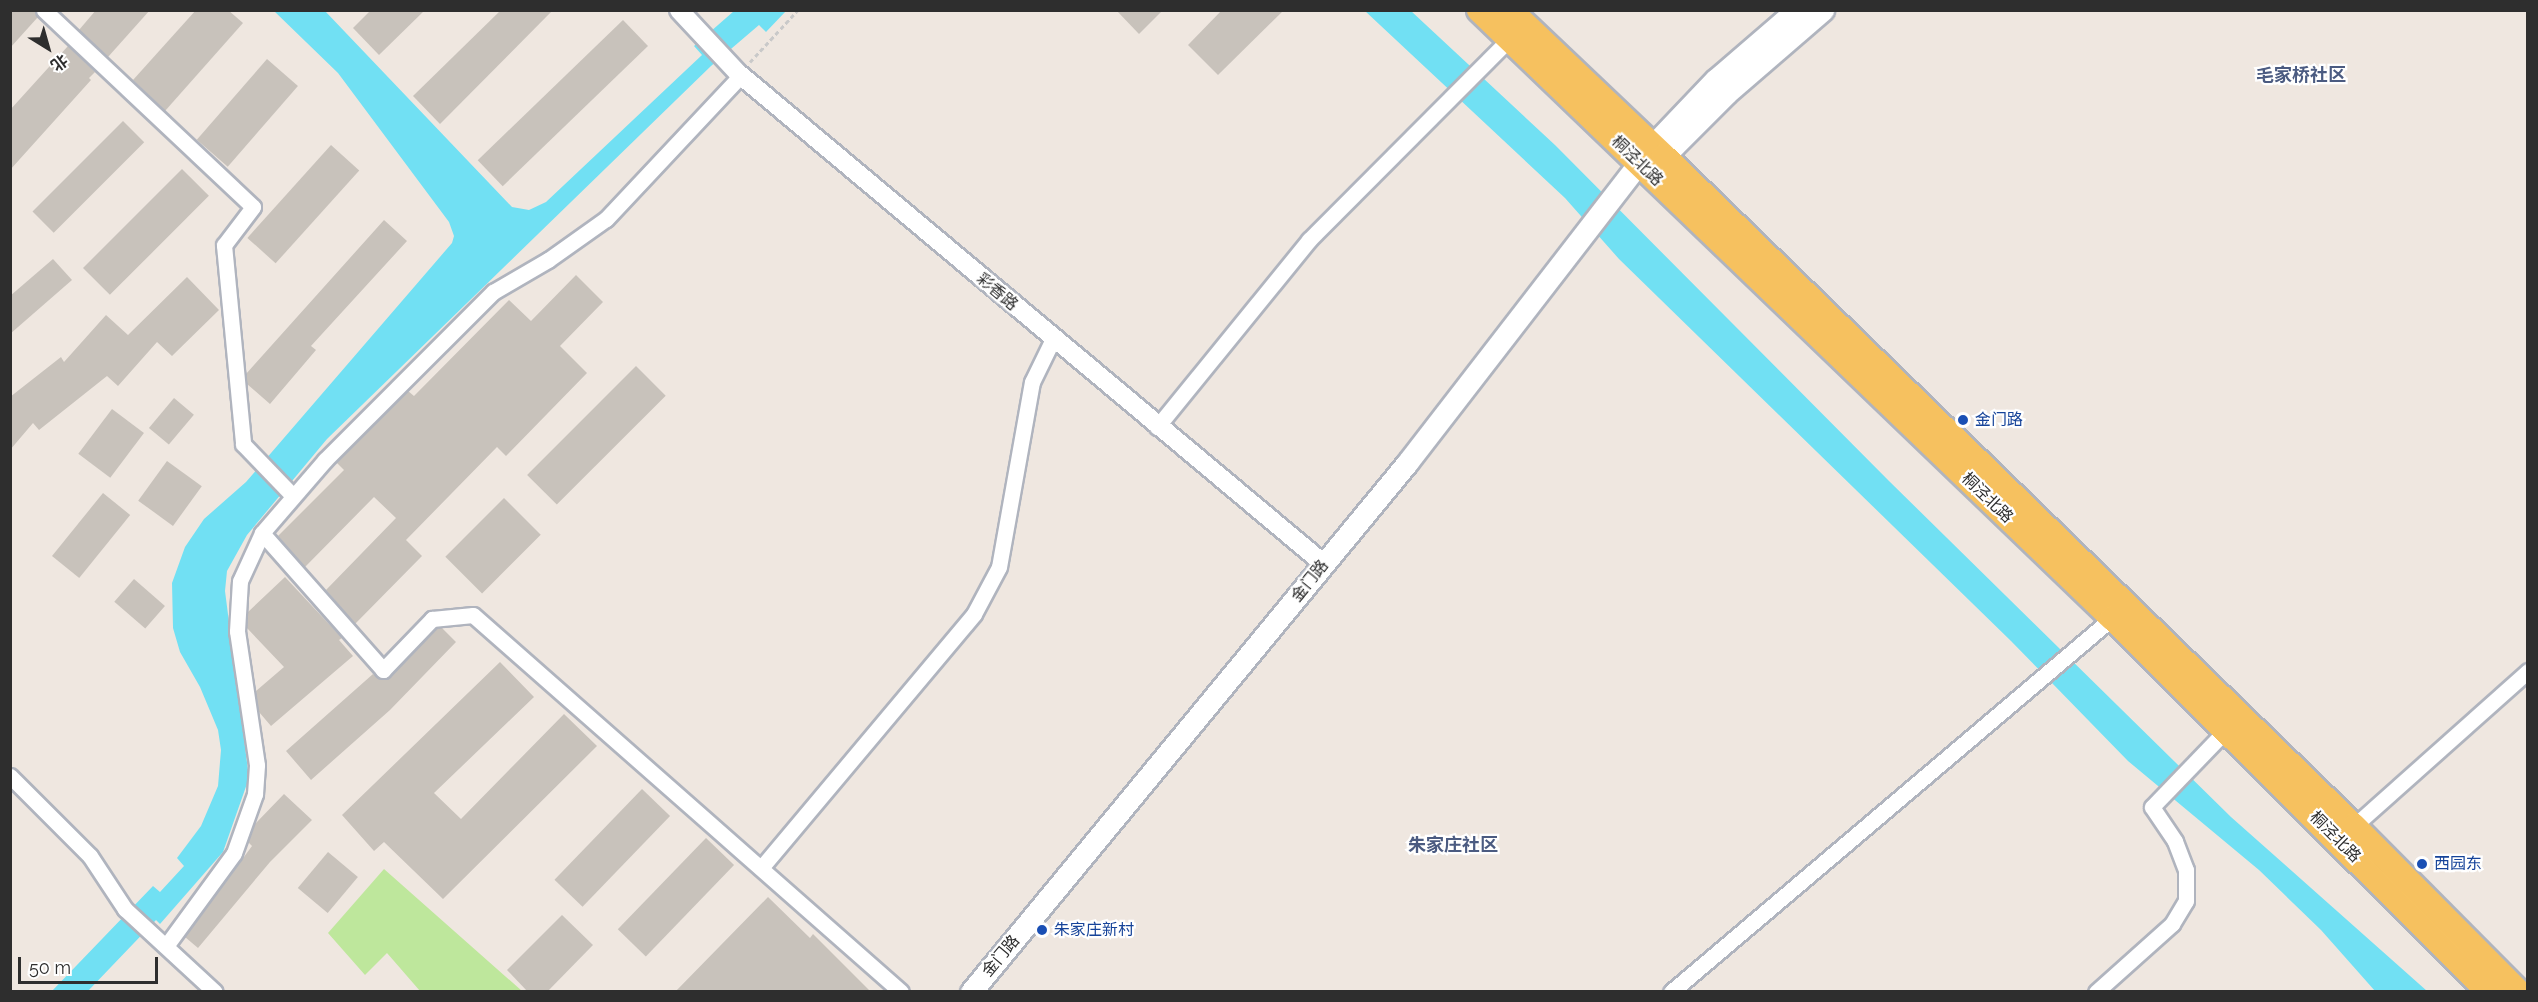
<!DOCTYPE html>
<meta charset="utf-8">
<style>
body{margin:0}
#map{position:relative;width:2538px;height:1002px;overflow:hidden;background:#efe7e0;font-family:Raleway,"Noto Sans SC",sans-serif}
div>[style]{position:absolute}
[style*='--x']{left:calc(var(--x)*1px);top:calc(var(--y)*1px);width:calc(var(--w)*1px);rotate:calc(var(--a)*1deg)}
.green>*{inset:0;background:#bee79c}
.water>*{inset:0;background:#71e0f3}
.building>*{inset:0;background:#c8c2bb;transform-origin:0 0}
.path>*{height:3px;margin-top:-1.5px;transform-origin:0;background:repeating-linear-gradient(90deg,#c9c9c9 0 4.5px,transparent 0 7.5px)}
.roads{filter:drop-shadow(2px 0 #b0b4be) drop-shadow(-2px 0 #b0b4be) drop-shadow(0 2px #b0b4be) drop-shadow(0 -2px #b0b4be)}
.minor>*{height:15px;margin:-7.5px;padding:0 7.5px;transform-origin:7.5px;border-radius:7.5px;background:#fff}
.tertiary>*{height:18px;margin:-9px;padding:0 9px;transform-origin:9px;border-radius:9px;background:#fff}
.secondary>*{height:21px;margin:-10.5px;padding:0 10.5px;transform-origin:10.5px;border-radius:10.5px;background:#fff}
.primary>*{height:24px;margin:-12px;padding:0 12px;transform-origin:12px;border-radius:12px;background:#f6c15f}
.dots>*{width:16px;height:16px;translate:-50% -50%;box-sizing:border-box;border:3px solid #fff;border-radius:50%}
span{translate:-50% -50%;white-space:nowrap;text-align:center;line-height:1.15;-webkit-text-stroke:4.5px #fff;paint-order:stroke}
.street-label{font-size:16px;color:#2e2e2e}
.transit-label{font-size:16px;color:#164399}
.left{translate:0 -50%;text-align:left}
.neighbourhood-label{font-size:18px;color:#4b5b81;font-weight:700}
.frame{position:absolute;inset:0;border:12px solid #2e2e2e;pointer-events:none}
.north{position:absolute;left:18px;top:18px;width:60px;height:60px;-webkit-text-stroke:4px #fff;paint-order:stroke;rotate:143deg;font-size:16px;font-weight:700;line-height:24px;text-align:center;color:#2e2e2e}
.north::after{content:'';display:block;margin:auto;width:21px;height:27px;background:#2e2e2e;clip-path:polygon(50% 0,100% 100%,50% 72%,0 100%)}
.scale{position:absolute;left:18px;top:957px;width:140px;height:27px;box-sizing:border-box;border:3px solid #2e2e2e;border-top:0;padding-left:8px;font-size:18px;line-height:21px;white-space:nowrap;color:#2e2e2e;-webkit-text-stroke:4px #fff;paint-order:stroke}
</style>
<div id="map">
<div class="green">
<div style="clip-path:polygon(384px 869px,522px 991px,420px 991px,387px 953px,365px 975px,328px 933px)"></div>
</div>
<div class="water">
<div style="clip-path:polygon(274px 11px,325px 11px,512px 207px,529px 210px,546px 202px,702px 55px,694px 46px,734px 11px,786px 11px,766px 32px,759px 25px,711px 66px,327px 439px,247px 535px,227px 571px,225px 591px,249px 778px,223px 852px,160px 924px,156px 920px,88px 991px,51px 992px,153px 886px,160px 892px,184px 866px,177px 858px,201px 826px,218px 786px,221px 750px,218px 730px,200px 687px,180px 652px,173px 628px,172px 583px,185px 547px,204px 519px,246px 482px,452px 243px,454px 236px,449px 222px,338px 73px)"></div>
<div style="clip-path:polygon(1365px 11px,1411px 11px,1555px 145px,1889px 481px,2231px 817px,2427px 991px,2375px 991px,2321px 930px,2259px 870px,2128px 761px,2011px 641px,1619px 259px,1565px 198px)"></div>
</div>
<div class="building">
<div style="clip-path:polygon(10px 10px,35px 10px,38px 17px,10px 48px)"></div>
<div style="clip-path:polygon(96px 10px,150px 10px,108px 57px,79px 30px)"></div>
<div style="clip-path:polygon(196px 10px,228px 10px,243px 23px,165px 111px,133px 80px)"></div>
<div style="clip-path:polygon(371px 10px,425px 10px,379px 55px,353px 28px)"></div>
<div style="clip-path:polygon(501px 10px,553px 10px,440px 124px,413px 96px)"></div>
<div style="clip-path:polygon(1116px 10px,1163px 10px,1139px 34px)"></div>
<div style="clip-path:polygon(1222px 10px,1284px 10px,1218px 75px,1188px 45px)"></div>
<div style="left:623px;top:20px;width:36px;height:202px;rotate:46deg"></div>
<div style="clip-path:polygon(68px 46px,95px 72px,89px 78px,91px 80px,10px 170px,10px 110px)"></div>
<div style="left:267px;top:59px;width:41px;height:107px;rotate:41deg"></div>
<div style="left:123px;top:121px;width:30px;height:128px;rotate:45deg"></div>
<div style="left:331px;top:145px;width:38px;height:125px;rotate:42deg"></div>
<div style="left:182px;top:169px;width:38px;height:140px;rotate:45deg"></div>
<div style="clip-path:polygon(384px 220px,407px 241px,311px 346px,316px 350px,270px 404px,247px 384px,246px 374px)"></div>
<div style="clip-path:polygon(53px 259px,72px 280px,10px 334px,10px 296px)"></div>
<div style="clip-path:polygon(576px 275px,603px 302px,560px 346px,587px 373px,506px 456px,497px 447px,406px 540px,422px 556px,355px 624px,326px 590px,396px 518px,374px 497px,305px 567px,278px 536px,344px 470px,336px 462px,408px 391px,414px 396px,509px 300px,531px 321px)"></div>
<div style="clip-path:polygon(187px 277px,219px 310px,172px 356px,157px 342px,118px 386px,107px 376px,39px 430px,33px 423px,10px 450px,10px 397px,61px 357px,64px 362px,106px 315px,128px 335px)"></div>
<div style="left:636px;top:366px;width:42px;height:154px;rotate:45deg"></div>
<div style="left:174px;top:398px;width:26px;height:39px;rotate:40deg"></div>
<div style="left:112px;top:409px;width:40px;height:56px;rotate:37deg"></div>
<div style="left:167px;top:461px;width:43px;height:49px;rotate:36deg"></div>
<div style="left:103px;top:493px;width:35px;height:81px;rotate:39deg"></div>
<div style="left:504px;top:498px;width:52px;height:83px;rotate:45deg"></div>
<div style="clip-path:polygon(285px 577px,342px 638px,339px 640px,353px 656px,271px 726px,259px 712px,256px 691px,284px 667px,247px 628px,248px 612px)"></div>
<div style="left:134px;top:579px;width:41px;height:30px;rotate:41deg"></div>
<div style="clip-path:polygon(437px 628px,442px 628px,456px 642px,390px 710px,311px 780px,286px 751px,373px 674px,381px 679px,390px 677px)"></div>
<div style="clip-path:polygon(500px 662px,534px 697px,434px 793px,461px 819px,564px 714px,597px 746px,443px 899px,384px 842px,374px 851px,342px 815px)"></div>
<div style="left:642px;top:789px;width:39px;height:126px;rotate:44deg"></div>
<div style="clip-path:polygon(284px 794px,312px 820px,270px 862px,198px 948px,185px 937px,252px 846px,248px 842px,255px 824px)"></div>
<div style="left:706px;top:838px;width:39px;height:127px;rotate:44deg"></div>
<div style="left:328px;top:852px;width:39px;height:47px;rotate:40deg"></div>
<div style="clip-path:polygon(768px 897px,810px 938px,813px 934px,871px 992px,675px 992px)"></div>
<div style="clip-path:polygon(562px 915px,593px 945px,547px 992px,528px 992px,507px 970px)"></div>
</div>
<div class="path">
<div style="--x:750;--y:62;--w:71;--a:-47.3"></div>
</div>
<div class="roads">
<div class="minor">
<div style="--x:44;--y:10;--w:287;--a:43.3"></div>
<div style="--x:253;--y:207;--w:48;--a:127.3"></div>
<div style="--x:224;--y:245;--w:200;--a:84.5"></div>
<div style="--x:243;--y:444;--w:72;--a:46.1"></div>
<div style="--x:1157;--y:427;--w:241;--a:-50.9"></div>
<div style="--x:1309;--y:240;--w:284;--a:-45.1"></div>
<div style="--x:262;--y:533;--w:183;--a:48.5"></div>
<div style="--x:383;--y:670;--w:71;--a:-46.1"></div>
<div style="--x:432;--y:619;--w:41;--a:-5.6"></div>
<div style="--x:473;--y:615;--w:570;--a:41.37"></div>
<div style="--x:10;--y:776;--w:113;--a:45"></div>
<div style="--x:90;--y:856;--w:64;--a:56.6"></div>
<div style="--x:125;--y:909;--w:122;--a:42.7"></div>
<div style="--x:2354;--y:826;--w:233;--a:-41.7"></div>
<div style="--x:761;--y:868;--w:331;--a:-50"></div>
<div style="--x:974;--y:614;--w:53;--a:-62"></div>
<div style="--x:999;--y:567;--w:188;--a:-79.9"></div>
<div style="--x:1032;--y:382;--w:48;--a:-64"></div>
<div style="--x:166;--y:946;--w:115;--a:-53.8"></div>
<div style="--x:234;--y:853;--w:63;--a:-70.4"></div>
<div style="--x:255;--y:794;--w:29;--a:-86"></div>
<div style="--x:257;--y:765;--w:135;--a:-98.5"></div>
<div style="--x:237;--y:631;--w:50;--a:-86.6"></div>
<div style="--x:240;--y:581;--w:53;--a:-65.4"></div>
<div style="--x:262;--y:533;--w:96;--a:-49.2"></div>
<div style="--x:325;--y:460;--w:238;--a:-45"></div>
<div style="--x:493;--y:292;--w:64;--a:-30.2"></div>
<div style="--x:548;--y:260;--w:71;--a:-35.3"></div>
<div style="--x:606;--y:219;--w:197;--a:-46.8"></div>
<div style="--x:1671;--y:992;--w:578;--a:-40.3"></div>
<div style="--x:2096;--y:992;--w:102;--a:-41.8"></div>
<div style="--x:2172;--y:924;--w:27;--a:-59"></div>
<div style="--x:2186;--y:901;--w:31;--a:-90"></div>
<div style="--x:2186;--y:870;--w:31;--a:-111"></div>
<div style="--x:2175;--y:841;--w:41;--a:-124.1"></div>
<div style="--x:2152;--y:807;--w:114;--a:-46.1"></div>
</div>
<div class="tertiary">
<div style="--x:679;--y:10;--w:86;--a:46.9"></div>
<div style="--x:738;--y:73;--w:765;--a:39.96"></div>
</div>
<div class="secondary">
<div style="--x:1648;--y:160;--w:16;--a:-14"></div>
<div style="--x:1664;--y:156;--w:89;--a:-45"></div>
<div style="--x:1727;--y:93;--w:127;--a:-40.8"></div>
<div style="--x:971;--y:992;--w:686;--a:-50.5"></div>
<div style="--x:1407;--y:463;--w:402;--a:-52.3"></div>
<div style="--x:1653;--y:145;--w:90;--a:-46.4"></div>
<div style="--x:1715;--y:80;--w:107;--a:-40.8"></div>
</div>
<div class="primary">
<div style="--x:1479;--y:10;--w:878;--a:43.85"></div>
<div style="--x:2112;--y:618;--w:531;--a:44.77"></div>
<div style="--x:1510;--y:10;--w:212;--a:43.5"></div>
<div style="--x:1664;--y:156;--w:962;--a:44.16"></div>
<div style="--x:2354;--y:826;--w:234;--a:45.2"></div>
</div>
</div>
<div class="dots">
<div style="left:1963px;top:420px;background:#1a4fb4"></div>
<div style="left:2422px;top:864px;background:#1a4fb4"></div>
<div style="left:1042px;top:930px;background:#1a4fb4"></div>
</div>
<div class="street-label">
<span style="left:1637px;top:161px;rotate:44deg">桐泾北路</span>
<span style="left:997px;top:292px;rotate:40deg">彩香路</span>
<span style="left:1987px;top:498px;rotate:44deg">桐泾北路</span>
<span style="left:1310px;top:581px;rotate:-51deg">金门路</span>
<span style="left:2335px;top:837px;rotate:45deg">桐泾北路</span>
<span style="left:1001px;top:956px;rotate:-50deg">金门路</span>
</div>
<div class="transit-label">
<span class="left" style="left:1975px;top:420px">金门路</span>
<span class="left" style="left:2434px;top:864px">西园东</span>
<span class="left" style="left:1054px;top:930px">朱家庄新村</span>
</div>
<div class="neighbourhood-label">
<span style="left:2301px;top:75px">毛家桥社区</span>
<span style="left:1453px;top:845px">朱家庄社区</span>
</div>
<div class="frame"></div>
<div class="north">北</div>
<div class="scale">50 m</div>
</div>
